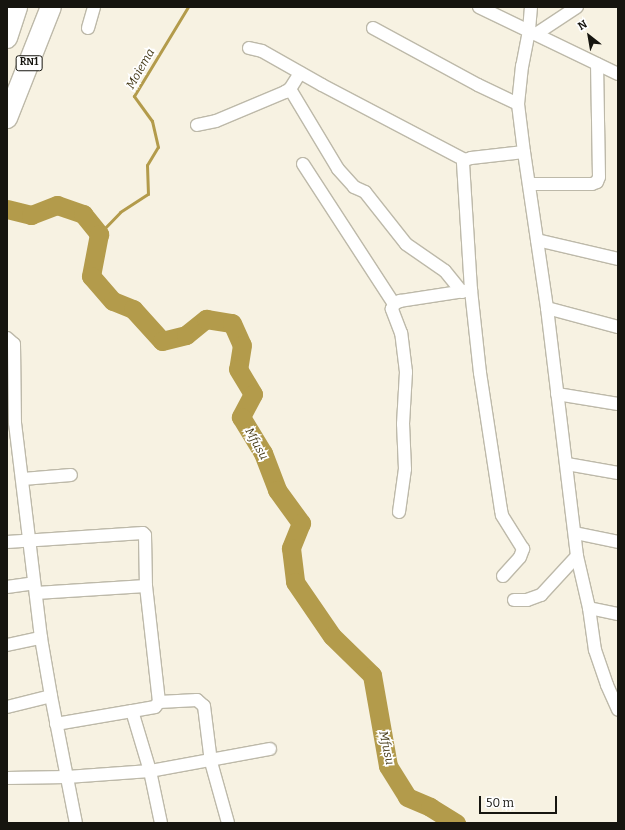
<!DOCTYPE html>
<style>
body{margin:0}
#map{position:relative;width:625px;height:830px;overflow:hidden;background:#f7f2e2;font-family:Bitter,serif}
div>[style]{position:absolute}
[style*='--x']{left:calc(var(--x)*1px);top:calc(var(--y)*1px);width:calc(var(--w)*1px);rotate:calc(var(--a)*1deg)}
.stream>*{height:3px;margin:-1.5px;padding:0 1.5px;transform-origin:1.5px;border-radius:1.5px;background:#b39b4b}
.river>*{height:19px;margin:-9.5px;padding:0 9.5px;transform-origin:9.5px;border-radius:9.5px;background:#b39b4b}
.roads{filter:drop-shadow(1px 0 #bdb9a9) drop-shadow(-1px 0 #bdb9a9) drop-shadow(0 1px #bdb9a9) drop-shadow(0 -1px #bdb9a9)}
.minor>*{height:12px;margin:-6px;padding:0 6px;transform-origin:6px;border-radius:6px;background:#fff}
.trunk>*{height:20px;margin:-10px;padding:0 10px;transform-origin:10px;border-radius:10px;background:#fff}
span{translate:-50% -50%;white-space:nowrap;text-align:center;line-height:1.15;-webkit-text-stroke:3.5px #fff;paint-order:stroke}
.shield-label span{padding:1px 3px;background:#fff;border:1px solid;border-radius:3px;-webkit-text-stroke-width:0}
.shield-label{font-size:10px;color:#16150f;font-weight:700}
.water-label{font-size:12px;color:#463b18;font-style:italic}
.frame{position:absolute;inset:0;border:8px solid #16150f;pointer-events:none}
.north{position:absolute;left:569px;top:16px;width:40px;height:40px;-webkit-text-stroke:3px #fff;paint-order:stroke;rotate:329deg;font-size:11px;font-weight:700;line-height:16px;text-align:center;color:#16150f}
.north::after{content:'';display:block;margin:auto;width:14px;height:18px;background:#16150f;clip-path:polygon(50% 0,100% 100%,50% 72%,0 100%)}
.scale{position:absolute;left:479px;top:796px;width:78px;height:18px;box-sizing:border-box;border:2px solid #16150f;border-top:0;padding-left:5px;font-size:12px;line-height:14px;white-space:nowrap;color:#16150f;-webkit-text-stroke:3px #fff;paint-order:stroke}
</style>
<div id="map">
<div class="stream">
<div style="--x:99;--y:234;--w:30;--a:-46"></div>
<div style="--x:120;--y:212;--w:33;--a:-33"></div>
<div style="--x:148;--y:194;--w:29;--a:-92"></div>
<div style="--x:147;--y:165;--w:21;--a:-59"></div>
<div style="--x:158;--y:147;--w:27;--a:-103"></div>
<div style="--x:152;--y:121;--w:31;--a:-126"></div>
<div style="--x:134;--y:96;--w:104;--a:-58.8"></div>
</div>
<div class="river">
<div style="--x:7;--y:209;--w:25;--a:14"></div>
<div style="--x:31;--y:215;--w:28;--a:-21"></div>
<div style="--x:57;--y:205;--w:28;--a:19"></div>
<div style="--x:83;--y:214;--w:26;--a:51"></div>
<div style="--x:99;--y:234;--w:43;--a:100.8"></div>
<div style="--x:91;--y:276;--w:33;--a:49"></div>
<div style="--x:113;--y:301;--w:22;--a:22"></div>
<div style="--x:133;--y:309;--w:43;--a:47.8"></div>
<div style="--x:162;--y:341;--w:25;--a:-14"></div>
<div style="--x:186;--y:335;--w:26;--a:-39"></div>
<div style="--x:206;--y:319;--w:26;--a:9"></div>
<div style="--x:232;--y:323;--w:24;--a:66"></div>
<div style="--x:242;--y:345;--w:24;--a:99"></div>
<div style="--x:238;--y:369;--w:29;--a:59"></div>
<div style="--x:253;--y:394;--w:26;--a:118"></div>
<div style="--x:241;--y:417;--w:42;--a:58.6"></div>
<div style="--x:263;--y:453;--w:40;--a:69"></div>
<div style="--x:277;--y:490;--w:41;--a:54"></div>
<div style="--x:301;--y:523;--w:27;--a:112"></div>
<div style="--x:291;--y:548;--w:34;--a:83"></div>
<div style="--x:295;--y:582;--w:65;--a:55.6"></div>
<div style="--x:332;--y:636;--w:56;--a:44.3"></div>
<div style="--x:372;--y:675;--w:92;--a:80"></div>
<div style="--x:388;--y:766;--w:36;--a:58"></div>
<div style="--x:407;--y:797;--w:25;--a:23"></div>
<div style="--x:430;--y:807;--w:31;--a:32"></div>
</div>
<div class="roads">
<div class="minor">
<div style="--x:479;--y:7;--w:154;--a:25.7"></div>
<div style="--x:531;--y:7;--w:24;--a:95"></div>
<div style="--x:529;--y:31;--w:36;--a:101"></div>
<div style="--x:522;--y:66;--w:38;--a:96"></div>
<div style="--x:518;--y:104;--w:48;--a:82.9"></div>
<div style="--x:524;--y:152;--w:158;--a:81.6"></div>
<div style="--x:547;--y:308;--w:250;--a:83.1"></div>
<div style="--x:577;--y:556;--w:53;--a:77"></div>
<div style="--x:589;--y:608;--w:42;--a:81.9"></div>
<div style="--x:595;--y:650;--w:37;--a:71"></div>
<div style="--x:607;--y:685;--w:27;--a:66"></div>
<div style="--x:88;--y:28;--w:22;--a:-74"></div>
<div style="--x:373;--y:28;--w:119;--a:28.5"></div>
<div style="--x:478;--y:85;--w:44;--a:25.4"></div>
<div style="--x:536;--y:34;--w:49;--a:-33.4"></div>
<div style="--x:249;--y:48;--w:13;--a:13"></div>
<div style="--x:262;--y:51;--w:69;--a:29.5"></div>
<div style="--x:322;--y:85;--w:161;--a:27.7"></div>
<div style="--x:290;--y:89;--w:93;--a:59"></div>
<div style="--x:338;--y:169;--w:24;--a:48"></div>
<div style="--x:354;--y:187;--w:12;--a:24"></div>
<div style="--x:365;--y:192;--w:66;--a:51.7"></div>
<div style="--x:406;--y:244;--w:47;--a:34.7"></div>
<div style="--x:445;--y:271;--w:27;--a:51"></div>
<div style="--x:197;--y:125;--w:19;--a:-12"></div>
<div style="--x:216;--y:121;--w:75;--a:-22.8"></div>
<div style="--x:285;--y:92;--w:6;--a:-31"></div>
<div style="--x:290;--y:89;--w:19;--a:-58"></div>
<div style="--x:303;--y:164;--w:167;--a:57"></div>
<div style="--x:529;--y:184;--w:63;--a:0"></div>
<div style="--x:592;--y:184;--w:5;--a:-22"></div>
<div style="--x:597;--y:182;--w:5;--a:-68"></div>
<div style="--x:599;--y:177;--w:113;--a:-91"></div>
<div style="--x:537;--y:240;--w:83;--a:13.2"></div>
<div style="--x:547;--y:308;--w:73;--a:15"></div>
<div style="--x:7;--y:338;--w:9;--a:41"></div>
<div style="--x:14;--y:344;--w:79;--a:89.3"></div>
<div style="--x:15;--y:423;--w:217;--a:83.1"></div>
<div style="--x:41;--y:638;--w:59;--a:80.2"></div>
<div style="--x:51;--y:696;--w:129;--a:78.9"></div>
<div style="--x:557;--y:394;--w:62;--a:9.3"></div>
<div style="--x:567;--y:464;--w:52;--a:10"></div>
<div style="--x:23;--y:479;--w:48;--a:-4.8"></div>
<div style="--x:399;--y:512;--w:43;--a:-82.1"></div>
<div style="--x:405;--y:469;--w:45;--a:-92.5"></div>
<div style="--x:403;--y:424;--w:52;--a:-86.7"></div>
<div style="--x:406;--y:372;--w:39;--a:-97"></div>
<div style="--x:401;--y:333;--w:26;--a:-111"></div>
<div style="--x:392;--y:309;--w:5;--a:-68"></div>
<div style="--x:394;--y:304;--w:7;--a:-27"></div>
<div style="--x:400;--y:301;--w:72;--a:-8.8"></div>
<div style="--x:575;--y:533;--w:44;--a:11.8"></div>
<div style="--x:7;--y:542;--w:136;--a:-3.8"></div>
<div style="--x:143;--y:533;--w:3;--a:45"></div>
<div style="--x:145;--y:535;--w:51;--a:88.9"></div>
<div style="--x:146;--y:586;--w:117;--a:83.6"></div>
<div style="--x:159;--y:702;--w:6;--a:129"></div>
<div style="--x:155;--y:707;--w:23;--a:170"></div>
<div style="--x:132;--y:711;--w:63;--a:73.3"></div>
<div style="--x:150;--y:771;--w:53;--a:78.1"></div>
<div style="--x:503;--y:576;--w:25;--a:-48"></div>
<div style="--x:520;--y:557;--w:9;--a:-69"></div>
<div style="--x:523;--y:549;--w:40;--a:-122"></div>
<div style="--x:502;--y:515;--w:5;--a:-101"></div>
<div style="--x:501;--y:510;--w:139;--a:-98.7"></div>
<div style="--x:480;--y:373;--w:83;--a:-96.2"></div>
<div style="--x:471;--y:290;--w:128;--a:-93.6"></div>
<div style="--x:463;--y:162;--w:3;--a:-45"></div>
<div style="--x:465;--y:160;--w:6;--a:-18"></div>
<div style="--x:471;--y:158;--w:53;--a:-6.5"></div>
<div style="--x:7;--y:587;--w:27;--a:-8"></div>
<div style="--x:36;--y:593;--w:110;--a:-3.6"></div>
<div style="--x:514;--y:600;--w:13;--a:0"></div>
<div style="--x:527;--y:600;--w:15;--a:-20"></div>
<div style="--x:541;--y:595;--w:53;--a:-47.3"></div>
<div style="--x:589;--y:608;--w:30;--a:12"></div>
<div style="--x:7;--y:645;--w:35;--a:-12"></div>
<div style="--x:159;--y:702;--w:38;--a:-3"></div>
<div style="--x:197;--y:700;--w:9;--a:41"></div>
<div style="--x:204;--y:706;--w:56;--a:82.9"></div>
<div style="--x:211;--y:762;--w:63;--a:74.4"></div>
<div style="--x:7;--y:707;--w:45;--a:-14"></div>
<div style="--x:56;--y:724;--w:77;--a:-9.7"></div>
<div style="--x:7;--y:778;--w:60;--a:-1"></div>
<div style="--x:67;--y:777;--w:83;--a:-4.1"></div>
<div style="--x:150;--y:771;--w:122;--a:-10.4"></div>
</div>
<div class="trunk">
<div style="--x:7;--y:38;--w:33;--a:-72"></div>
<div style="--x:7;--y:118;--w:119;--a:-68.4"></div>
</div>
</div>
<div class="shield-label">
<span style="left:29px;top:63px">RN1</span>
</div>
<div class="water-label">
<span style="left:141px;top:69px;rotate:-60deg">Moiema</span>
<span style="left:256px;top:444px;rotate:61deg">Mfusu</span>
<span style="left:386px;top:748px;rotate:78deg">Mfusu</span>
</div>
<div class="frame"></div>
<div class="north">N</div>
<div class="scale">50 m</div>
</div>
